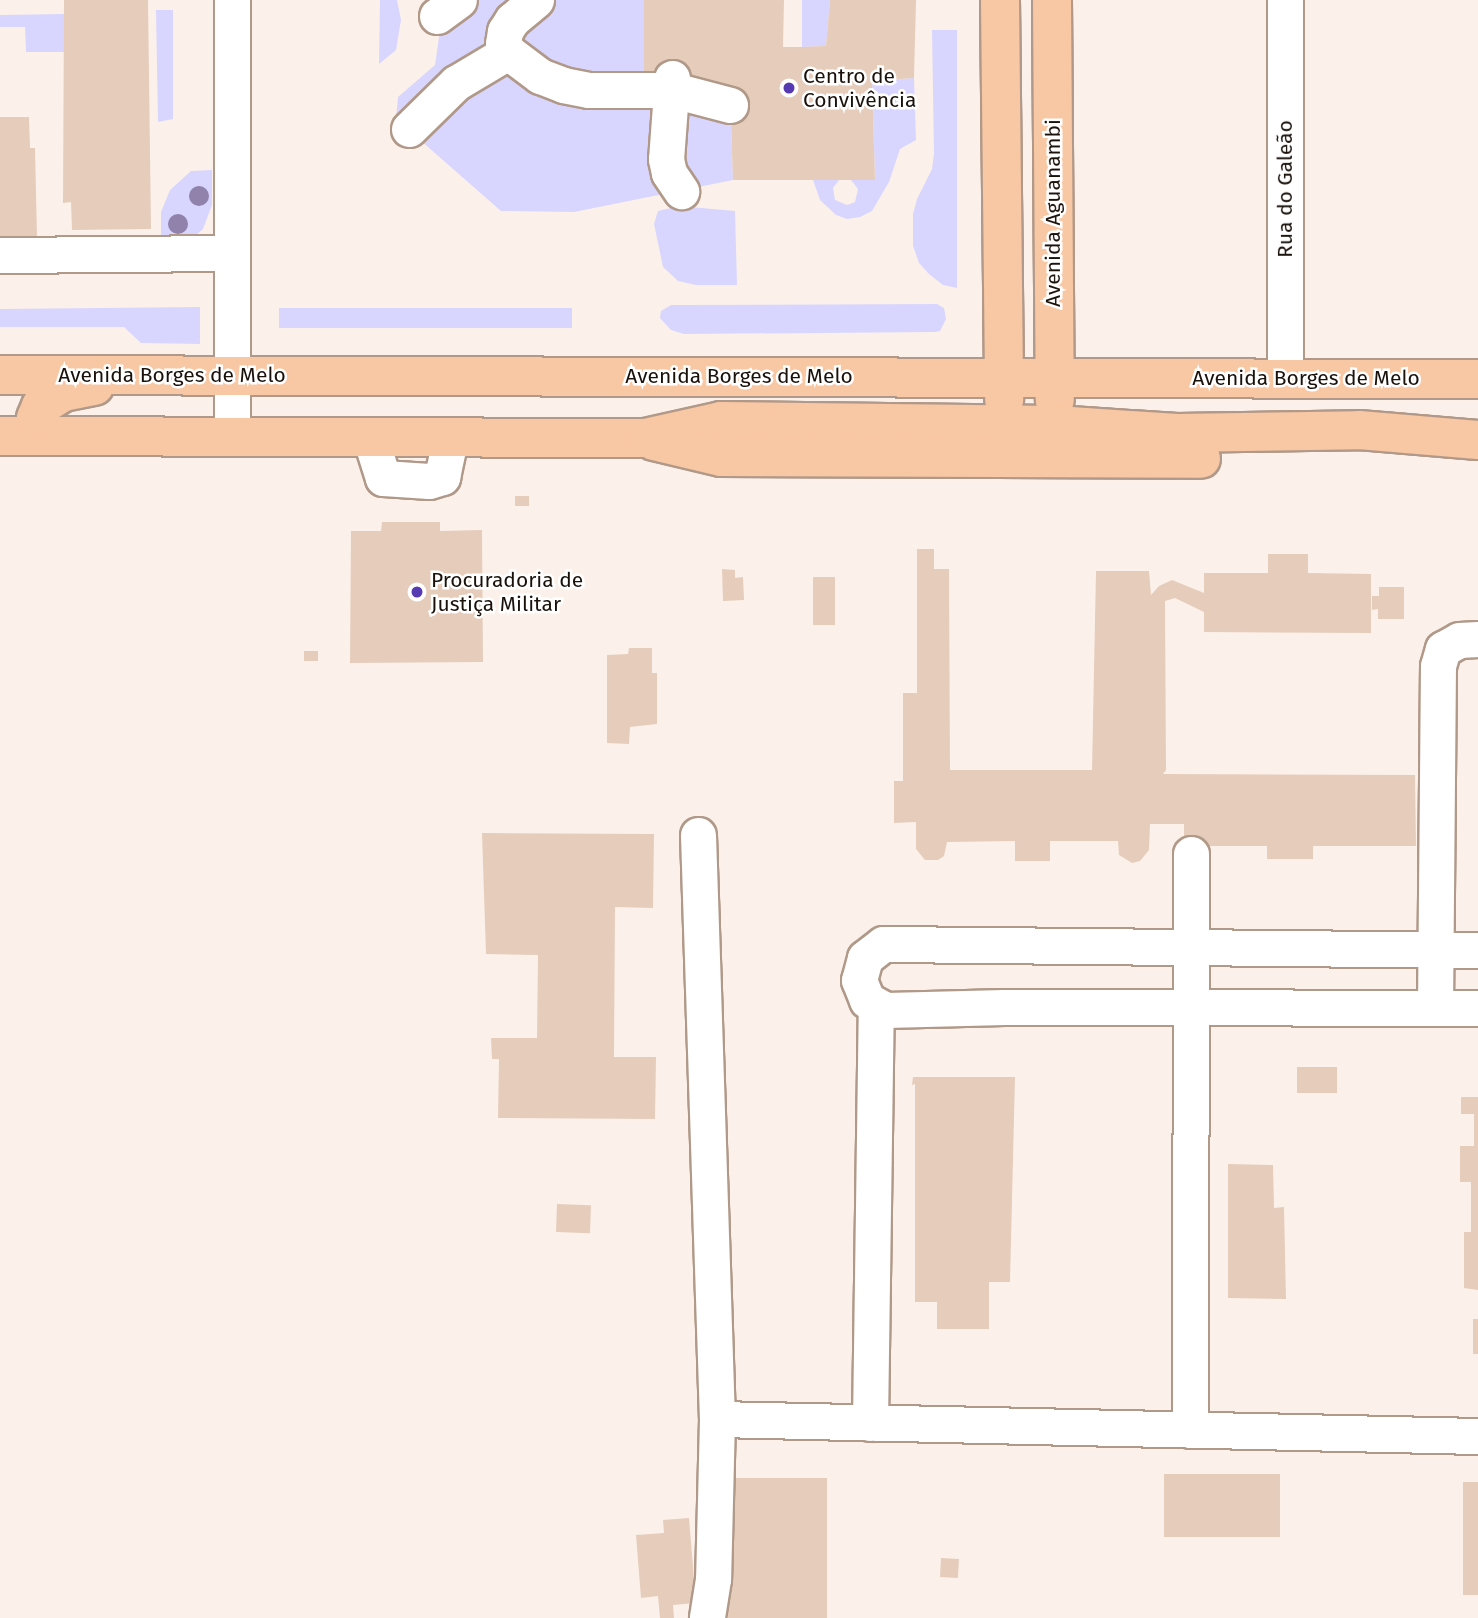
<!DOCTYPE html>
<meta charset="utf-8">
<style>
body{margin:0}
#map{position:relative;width:1478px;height:1618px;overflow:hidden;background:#fbf1ea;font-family:"Fira Sans",sans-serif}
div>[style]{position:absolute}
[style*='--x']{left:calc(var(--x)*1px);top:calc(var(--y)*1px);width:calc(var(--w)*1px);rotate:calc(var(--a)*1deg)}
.green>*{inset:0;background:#d8d6fe;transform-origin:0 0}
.building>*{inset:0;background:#e6ccbb;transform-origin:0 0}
.roads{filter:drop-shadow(2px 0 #b19989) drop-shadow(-2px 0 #b19989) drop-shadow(0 2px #b19989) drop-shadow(0 -2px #b19989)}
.minor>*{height:35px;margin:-17.5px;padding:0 17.5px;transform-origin:17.5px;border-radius:17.5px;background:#fff}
.major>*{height:38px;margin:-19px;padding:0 19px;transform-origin:19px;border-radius:19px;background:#f8c7a3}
.trees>*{width:20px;height:20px;margin:-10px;border-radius:50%;background:#9082aa}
.dots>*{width:19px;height:19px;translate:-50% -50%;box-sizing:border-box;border:4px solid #fff;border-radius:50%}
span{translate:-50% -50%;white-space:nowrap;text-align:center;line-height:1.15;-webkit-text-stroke:5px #fff;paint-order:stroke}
.poi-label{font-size:21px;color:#1a110b}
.left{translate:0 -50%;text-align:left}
.street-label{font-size:21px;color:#1a110b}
</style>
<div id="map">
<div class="green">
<div style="clip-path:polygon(380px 0,397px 0,401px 20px,396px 50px,379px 64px)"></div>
<div style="clip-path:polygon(430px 0,644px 0,644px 71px,730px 94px,733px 180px,574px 212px,501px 211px,396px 119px,398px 97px,435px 65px,440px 30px)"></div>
<div style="clip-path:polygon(802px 0,830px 0,826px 46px,802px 47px)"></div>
<div style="clip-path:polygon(156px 10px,173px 10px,173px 119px,158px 122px)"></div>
<div style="clip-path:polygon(64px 14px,64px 52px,26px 52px,25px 27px,0 27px,0 15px)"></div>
<div style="clip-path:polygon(932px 30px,957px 30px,957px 288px,943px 285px,929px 274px,919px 263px,913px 246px,913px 214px,917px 199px,932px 169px,934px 154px)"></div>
<div style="clip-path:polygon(914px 78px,916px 140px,900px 149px,889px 182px,872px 211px,860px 217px,847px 219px,836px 215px,820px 200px,813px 180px,839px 180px,833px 188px,835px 200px,847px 205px,855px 202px,858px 189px,851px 180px,875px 179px,872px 81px)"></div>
<div style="clip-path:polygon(212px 170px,212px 205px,203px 229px,195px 236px,161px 239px,161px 212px,170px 190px,191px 171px)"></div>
<div style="clip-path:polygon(679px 206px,735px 211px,737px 285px,696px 285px,678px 281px,663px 267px,654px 224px,658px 211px)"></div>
<div style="clip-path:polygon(937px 304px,944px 308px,946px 319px,940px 331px,935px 332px,684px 334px,671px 330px,660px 318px,661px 311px,671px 305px)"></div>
<div style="clip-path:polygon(200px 307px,200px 344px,141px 343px,124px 327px,0 327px,0 309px)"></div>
<div style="left:279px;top:308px;width:293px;height:20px"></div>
</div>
<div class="building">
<div style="clip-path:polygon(64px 0,148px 0,151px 229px,72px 230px,71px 202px,63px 203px)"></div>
<div style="clip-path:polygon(644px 0,784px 0,783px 47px,802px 47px,826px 46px,830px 0,916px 0,914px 78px,872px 81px,875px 180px,733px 180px,730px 94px,644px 71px)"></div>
<div style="clip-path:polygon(0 117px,29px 117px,30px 148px,35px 148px,37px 238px,0 239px)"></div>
<div style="left:515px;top:496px;width:14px;height:10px"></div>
<div style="clip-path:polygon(382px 522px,440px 522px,440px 531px,482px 530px,483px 662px,350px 663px,351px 531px,381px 531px)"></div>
<div style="clip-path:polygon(917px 549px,934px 549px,934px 569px,949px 569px,950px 770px,1092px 770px,1096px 571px,1149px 571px,1151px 595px,1159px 586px,1172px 580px,1204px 593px,1204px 573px,1268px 573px,1268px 554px,1308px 554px,1308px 573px,1371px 574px,1371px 633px,1204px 632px,1204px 612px,1175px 598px,1165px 601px,1166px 770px,1163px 774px,1415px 775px,1416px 846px,1313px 846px,1313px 859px,1267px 859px,1267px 846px,1201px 846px,1201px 840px,1184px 840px,1184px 824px,1150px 824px,1149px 850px,1140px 861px,1132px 863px,1119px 855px,1118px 841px,1050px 841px,1050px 861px,1015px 861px,1015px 841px,947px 842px,944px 856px,938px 860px,925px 860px,916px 849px,916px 822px,894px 823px,894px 781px,903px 781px,903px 693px,917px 693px)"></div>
<div style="clip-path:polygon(722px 569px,735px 570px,735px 578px,743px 577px,744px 600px,723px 601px)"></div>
<div style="left:813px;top:577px;width:22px;height:48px"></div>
<div style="clip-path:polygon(1379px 587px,1404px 587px,1404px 619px,1378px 619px,1378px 609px,1372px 610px,1372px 596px,1379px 596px)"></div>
<div style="clip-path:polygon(629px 648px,652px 648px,652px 673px,657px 673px,657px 724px,630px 727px,629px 744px,607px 743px,607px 655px,628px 654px)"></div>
<div style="left:304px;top:651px;width:14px;height:10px"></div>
<div style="clip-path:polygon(482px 833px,654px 834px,653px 908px,615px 907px,614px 1057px,656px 1057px,655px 1119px,498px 1118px,499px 1059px,492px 1059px,491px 1038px,537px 1038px,538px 955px,486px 954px)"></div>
<div style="left:1337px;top:1067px;width:26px;height:40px;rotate:90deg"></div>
<div style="clip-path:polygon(913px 1077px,1015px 1077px,1010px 1282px,989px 1282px,989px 1329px,937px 1329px,937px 1302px,915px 1302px,915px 1084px,912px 1085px)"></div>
<div style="clip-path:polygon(1461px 1097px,1478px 1097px,1478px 1290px,1464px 1288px,1464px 1232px,1471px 1232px,1471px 1182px,1460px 1182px,1460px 1146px,1474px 1146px,1474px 1114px,1461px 1114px)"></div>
<div style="clip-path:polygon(1228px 1164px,1273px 1165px,1274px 1208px,1284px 1207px,1286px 1299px,1228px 1298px)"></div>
<div style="left:557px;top:1204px;width:34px;height:28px;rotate:2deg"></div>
<div style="left:1473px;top:1319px;width:5px;height:35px"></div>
<div style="left:1164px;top:1474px;width:116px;height:63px"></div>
<div style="left:728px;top:1478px;width:99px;height:140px"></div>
<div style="left:1463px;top:1482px;width:15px;height:113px"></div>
<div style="clip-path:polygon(689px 1518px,696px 1603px,673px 1605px,674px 1618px,660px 1618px,658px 1596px,641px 1598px,636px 1535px,664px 1533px,663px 1520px)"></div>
<div style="left:941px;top:1558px;width:18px;height:19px;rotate:3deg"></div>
</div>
<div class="roads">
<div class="minor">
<div style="--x:232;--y:0;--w:437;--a:90"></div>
<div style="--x:536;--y:0;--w:31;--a:140"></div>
<div style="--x:512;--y:20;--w:13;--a:122"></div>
<div style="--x:505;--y:31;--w:13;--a:99"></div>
<div style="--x:503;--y:44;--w:9;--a:58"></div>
<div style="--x:508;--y:52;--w:40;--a:37"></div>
<div style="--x:540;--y:76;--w:25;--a:21"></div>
<div style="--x:563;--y:85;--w:26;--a:11"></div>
<div style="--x:589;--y:90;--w:84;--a:0"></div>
<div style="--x:673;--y:90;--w:59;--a:14.7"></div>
<div style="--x:437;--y:16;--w:27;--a:-36"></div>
<div style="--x:672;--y:78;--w:81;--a:94.2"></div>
<div style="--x:666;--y:159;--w:14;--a:78"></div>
<div style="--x:669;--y:173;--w:22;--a:56"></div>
<div style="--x:409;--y:129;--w:66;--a:-44.4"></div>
<div style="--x:456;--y:83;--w:61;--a:-30.8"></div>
<div style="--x:0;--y:255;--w:232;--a:-0.5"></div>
<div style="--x:1285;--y:378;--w:378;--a:-90"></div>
<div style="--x:370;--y:437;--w:43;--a:72.4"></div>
<div style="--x:383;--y:478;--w:46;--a:3.7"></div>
<div style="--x:429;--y:481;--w:14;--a:-17"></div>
<div style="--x:442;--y:477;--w:40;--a:-78"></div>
<div style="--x:698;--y:835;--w:584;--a:88.14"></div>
<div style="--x:717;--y:1419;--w:160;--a:91.4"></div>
<div style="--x:713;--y:1579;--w:39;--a:99"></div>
<div style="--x:1478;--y:950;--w:595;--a:-179.42"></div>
<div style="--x:883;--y:944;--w:23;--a:142"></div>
<div style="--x:865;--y:958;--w:23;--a:105"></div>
<div style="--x:859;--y:980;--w:22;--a:68"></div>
<div style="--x:867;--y:1000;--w:21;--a:28"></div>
<div style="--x:886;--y:1010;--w:118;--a:-1.5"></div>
<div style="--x:1004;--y:1007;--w:474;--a:0.1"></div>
<div style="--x:1435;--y:1008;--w:342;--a:-89.5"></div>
<div style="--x:1438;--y:666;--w:18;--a:-74"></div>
<div style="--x:1443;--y:649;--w:18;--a:-29"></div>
<div style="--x:1459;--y:640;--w:19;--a:-3"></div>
<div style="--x:717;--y:1419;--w:761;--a:1.28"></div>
<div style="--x:870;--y:1423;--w:417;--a:-89.2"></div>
<div style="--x:1190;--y:1430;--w:576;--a:-89.9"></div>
</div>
<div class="major">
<div style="--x:1000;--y:0;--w:400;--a:89.4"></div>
<div style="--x:1052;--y:0;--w:400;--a:89.6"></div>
<div style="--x:0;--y:375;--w:1478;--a:0.16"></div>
<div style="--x:0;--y:436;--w:645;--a:0.18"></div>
<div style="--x:645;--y:438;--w:78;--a:-12.6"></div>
<div style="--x:721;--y:421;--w:335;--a:0.7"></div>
<div style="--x:1056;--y:425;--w:121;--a:3.8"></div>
<div style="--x:1177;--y:433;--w:182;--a:-0.9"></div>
<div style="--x:1359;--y:430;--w:119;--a:4.8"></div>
<div style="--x:38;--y:436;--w:18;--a:-96"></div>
<div style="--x:36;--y:418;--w:13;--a:-67"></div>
<div style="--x:41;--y:406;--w:26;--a:-32"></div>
<div style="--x:63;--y:392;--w:32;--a:-11"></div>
<div style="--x:654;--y:441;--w:69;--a:13.4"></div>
<div style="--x:721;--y:457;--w:480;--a:0.2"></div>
</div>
</div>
<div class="trees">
<div style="left:199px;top:196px"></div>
<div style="left:178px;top:224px"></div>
</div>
<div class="dots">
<div style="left:789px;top:88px;background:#553ab1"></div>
<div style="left:417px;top:592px;background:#553ab1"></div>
</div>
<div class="poi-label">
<span class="left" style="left:803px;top:88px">Centro de<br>Convivência</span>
<span class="left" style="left:431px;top:592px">Procuradoria de<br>Justiça Militar</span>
</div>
<div class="street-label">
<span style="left:1285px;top:189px;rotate:-90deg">Rua do Galeão</span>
<span style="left:1053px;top:213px;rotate:-90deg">Avenida Aguanambi</span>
<span style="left:172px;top:375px">Avenida Borges de Melo</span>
<span style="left:739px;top:376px">Avenida Borges de Melo</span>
<span style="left:1306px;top:378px">Avenida Borges de Melo</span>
</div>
</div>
